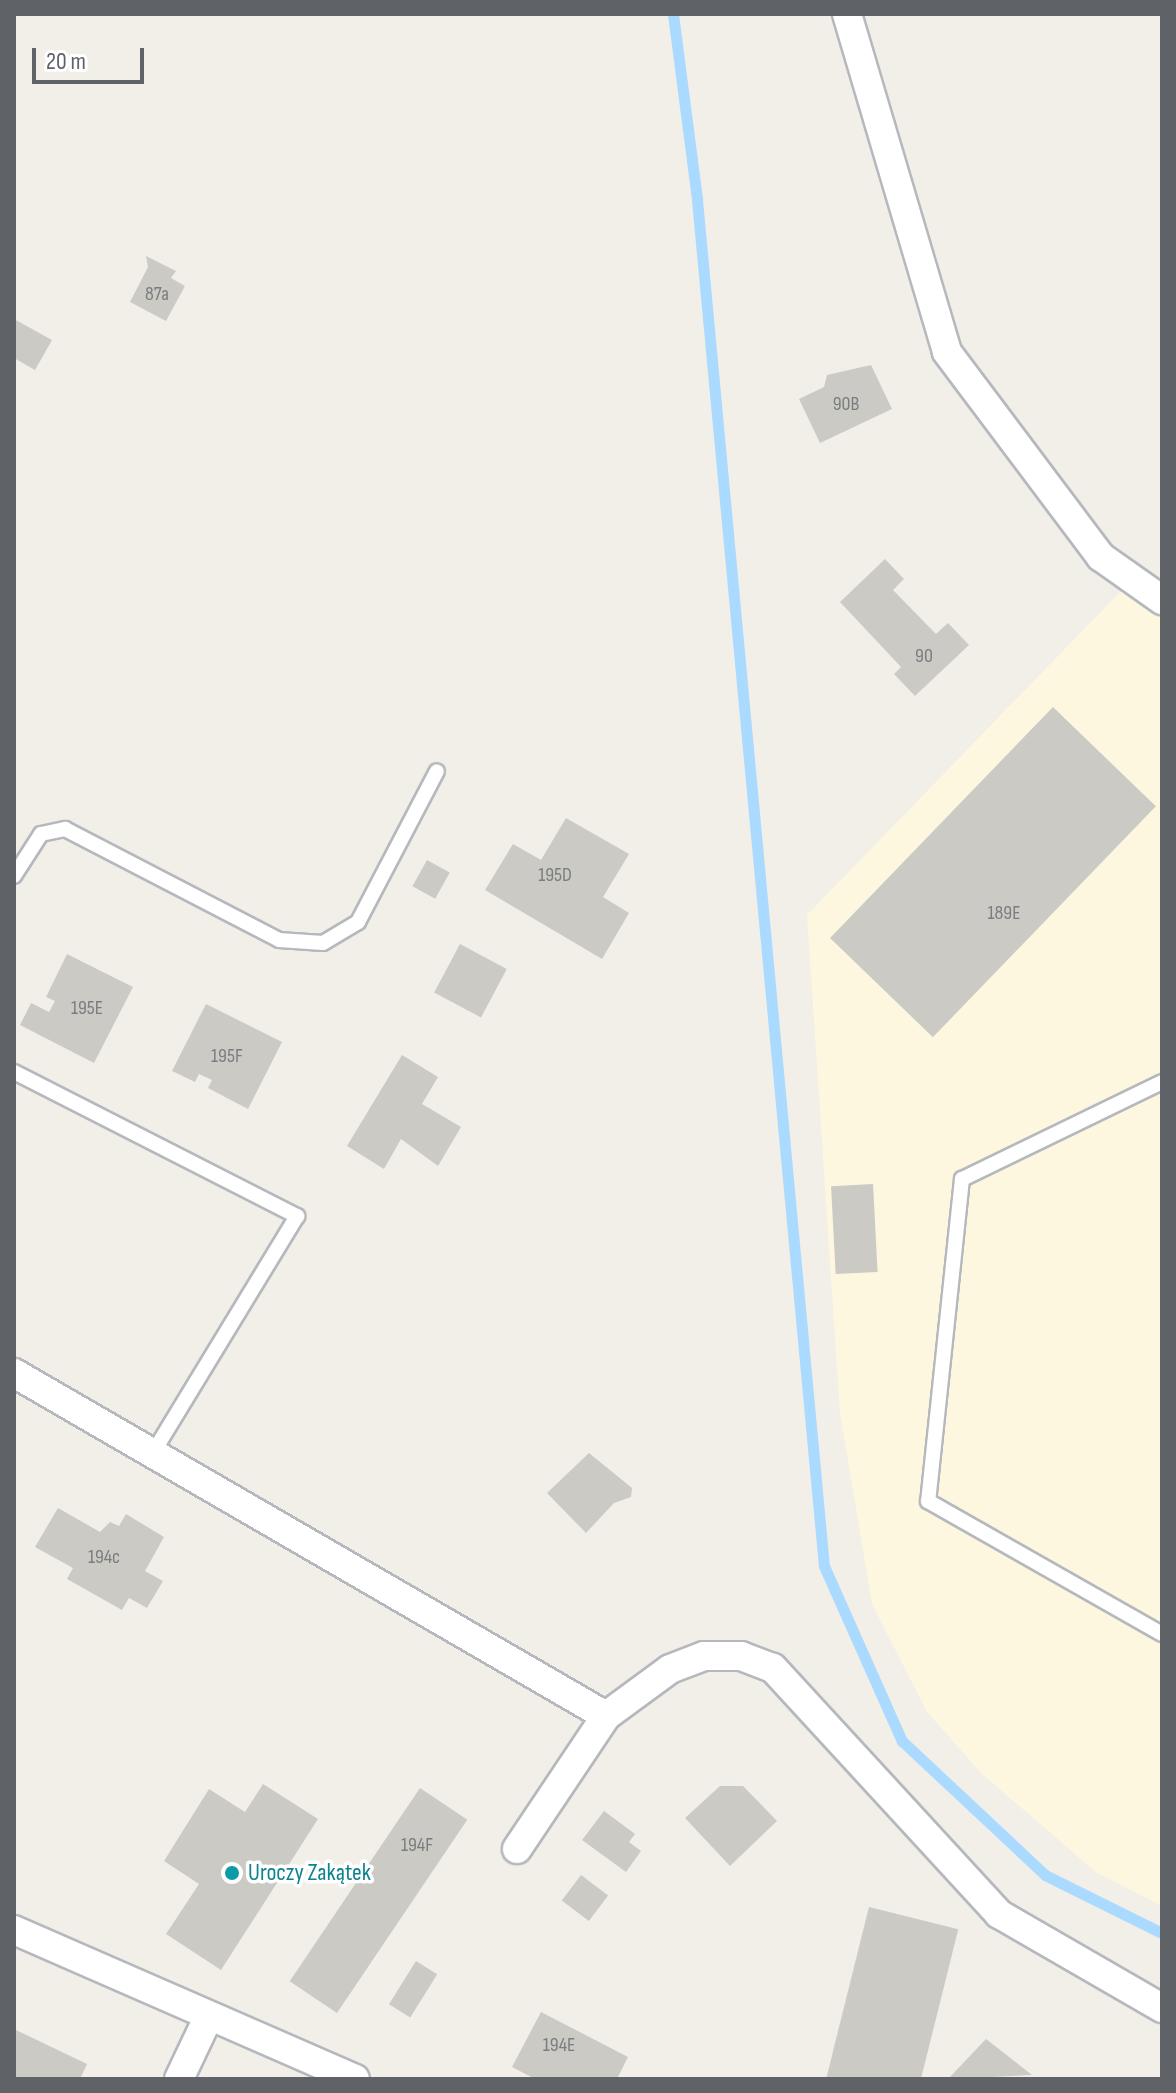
<!DOCTYPE html>
<meta charset="utf-8">
<style>
body{margin:0}
#map{position:relative;width:1176px;height:2093px;overflow:hidden;background:#f1efe8;font-family:"Sofia Sans Condensed",sans-serif}
div>[style]{position:absolute}
[style*='--x']{left:calc(var(--x)*1px);top:calc(var(--y)*1px);width:calc(var(--w)*1px);rotate:calc(var(--a)*1deg)}
.commercial>*{inset:0;background:#fef7e0}
.stream>*{height:11px;margin:-5.5px;padding:0 5.5px;transform-origin:5.5px;border-radius:5.5px;background:#aadaff}
.building>*{inset:0;background:#cccac5;transform-origin:0 0}
.roads{filter:drop-shadow(2px 0 #b5b8bc) drop-shadow(-2px 0 #b5b8bc) drop-shadow(0 2px #b5b8bc) drop-shadow(0 -2px #b5b8bc)}
.service>*{height:14px;margin:-7px;padding:0 7px;transform-origin:7px;border-radius:7px;background:#fff}
.minor>*{height:28px;margin:-14px;padding:0 14px;transform-origin:14px;border-radius:14px;background:#fff}
.dots>*{width:22px;height:22px;translate:-50% -50%;box-sizing:border-box;border:4px solid #fff;border-radius:50%}
span{translate:-50% -50%;white-space:nowrap;text-align:center;line-height:1.15;-webkit-text-stroke:7px #fff;paint-order:stroke}
.number-label{font-size:20px;color:#7a7d7f}
.number-label span{-webkit-text-stroke-width:0}
.culture-label{font-size:24px;color:#0d838f}
.left{translate:0 -50%;text-align:left}
.frame{position:absolute;inset:0;border:16px solid #5f6368;pointer-events:none}
.scale{position:absolute;left:32px;top:48px;width:112px;height:36px;box-sizing:border-box;border:4px solid #5f6368;border-top:0;padding-left:10px;font-size:24px;line-height:28px;white-space:nowrap;color:#5f6368;-webkit-text-stroke:6px #fff;paint-order:stroke}
</style>
<div id="map">
<div class="commercial">
<div style="clip-path:polygon(1124px 588px,1162px 616px,1162px 1906px,1096px 1872px,982px 1774px,927px 1712px,872px 1604px,840px 1413px,807px 915px)"></div>
</div>
<div class="stream">
<div style="--x:673;--y:14;--w:188;--a:82.6"></div>
<div style="--x:697;--y:200;--w:1372;--a:84.69"></div>
<div style="--x:824;--y:1566;--w:192;--a:66"></div>
<div style="--x:902;--y:1741;--w:196;--a:43.1"></div>
<div style="--x:1045;--y:1875;--w:131;--a:26.4"></div>
</div>
<div class="building">
<div style="clip-path:polygon(146px 256px,176px 271px,171px 278px,185px 286px,166px 321px,130px 302px,148px 267px)"></div>
<div style="clip-path:polygon(14px 319px,52px 340px,35px 370px,14px 358px)"></div>
<div style="clip-path:polygon(871px 365px,892px 409px,820px 443px,799px 399px,824px 387px,827px 375px)"></div>
<div style="clip-path:polygon(885px 559px,904px 579px,893px 590px,936px 634px,948px 623px,969px 645px,915px 696px,894px 674px,901px 667px,840px 602px)"></div>
<div style="left:1053px;top:707px;width:143px;height:321px;rotate:44deg"></div>
<div style="clip-path:polygon(566px 818px,629px 854px,603px 897px,629px 913px,602px 959px,485px 890px,513px 844px,541px 860px)"></div>
<div style="left:427px;top:860px;width:26px;height:30px;rotate:29deg"></div>
<div style="left:460px;top:944px;width:53px;height:55px;rotate:28deg"></div>
<div style="clip-path:polygon(67px 954px,133px 987px,94px 1063px,20px 1025px,31px 1003px,49px 1012px,55px 1001px,46px 997px)"></div>
<div style="clip-path:polygon(206px 1004px,282px 1042px,248px 1109px,208px 1088px,212px 1080px,199px 1074px,195px 1082px,172px 1071px)"></div>
<div style="clip-path:polygon(402px 1055px,438px 1077px,422px 1104px,461px 1127px,438px 1166px,401px 1139px,384px 1169px,347px 1146px)"></div>
<div style="left:873px;top:1184px;width:88px;height:42px;rotate:87deg"></div>
<div style="clip-path:polygon(589px 1453px,632px 1488px,631px 1497px,614px 1503px,586px 1533px,547px 1493px)"></div>
<div style="clip-path:polygon(58px 1508px,100px 1532px,110px 1522px,119px 1526px,126px 1514px,164px 1537px,145px 1571px,163px 1581px,147px 1608px,129px 1598px,122px 1610px,67px 1579px,73px 1568px,35px 1547px)"></div>
<div style="clip-path:polygon(263px 1784px,318px 1819px,221px 1970px,166px 1934px,199px 1884px,164px 1861px,209px 1789px,245px 1812px)"></div>
<div style="clip-path:polygon(720px 1786px,743px 1786px,777px 1821px,730px 1866px,685px 1818px)"></div>
<div style="left:420px;top:1788px;width:57px;height:233px;rotate:34deg"></div>
<div style="clip-path:polygon(604px 1811px,635px 1834px,629px 1842px,641px 1851px,626px 1872px,582px 1840px)"></div>
<div style="left:581px;top:1875px;width:34px;height:32px;rotate:37deg"></div>
<div style="left:869px;top:1907px;width:92px;height:178px;rotate:14deg"></div>
<div style="left:416px;top:1961px;width:25px;height:51px;rotate:32deg"></div>
<div style="clip-path:polygon(541px 2012px,628px 2057px,617px 2079px,535px 2079px,512px 2067px)"></div>
<div style="clip-path:polygon(14px 2029px,87px 2064px,80px 2079px,14px 2079px)"></div>
<div style="clip-path:polygon(986px 2039px,1032px 2075px,948px 2079px)"></div>
</div>
<div class="roads">
<div class="service">
<div style="--x:14;--y:876;--w:50;--a:-57.3"></div>
<div style="--x:41;--y:834;--w:25;--a:-12"></div>
<div style="--x:65;--y:829;--w:241;--a:27.4"></div>
<div style="--x:279;--y:940;--w:44;--a:3.9"></div>
<div style="--x:323;--y:943;--w:41;--a:-31"></div>
<div style="--x:358;--y:922;--w:170;--a:-62.4"></div>
<div style="--x:14;--y:1072;--w:318;--a:27"></div>
<div style="--x:297;--y:1216;--w:277;--a:121.3"></div>
<div style="--x:1162;--y:1082;--w:222;--a:154.1"></div>
<div style="--x:962;--y:1179;--w:324;--a:96"></div>
<div style="--x:928;--y:1501;--w:269;--a:29.6"></div>
</div>
<div class="minor">
<div style="--x:847;--y:14;--w:352;--a:73.5"></div>
<div style="--x:947;--y:352;--w:256;--a:53.1"></div>
<div style="--x:1101;--y:557;--w:75;--a:35.2"></div>
<div style="--x:14;--y:1373;--w:684;--a:30.09"></div>
<div style="--x:606;--y:1716;--w:79;--a:-36.3"></div>
<div style="--x:670;--y:1669;--w:36;--a:-21"></div>
<div style="--x:704;--y:1656;--w:37;--a:0"></div>
<div style="--x:741;--y:1656;--w:34;--a:21"></div>
<div style="--x:773;--y:1668;--w:334;--a:47.4"></div>
<div style="--x:999;--y:1914;--w:188;--a:30"></div>
<div style="--x:517;--y:1849;--w:160;--a:-56.2"></div>
<div style="--x:14;--y:1930;--w:372;--a:23.6"></div>
<div style="--x:179;--y:2079;--w:68;--a:-64.6"></div>
</div>
</div>
<div class="dots">
<div style="left:232px;top:1873px;background:#0f9aa8"></div>
</div>
<div class="number-label">
<span style="left:157px;top:294px">87a</span>
<span style="left:846px;top:404px">90B</span>
<span style="left:924px;top:656px">90</span>
<span style="left:555px;top:875px">195D</span>
<span style="left:1004px;top:913px">189E</span>
<span style="left:87px;top:1008px">195E</span>
<span style="left:227px;top:1056px">195F</span>
<span style="left:104px;top:1557px">194c</span>
<span style="left:417px;top:1845px">194F</span>
<span style="left:559px;top:2045px">194E</span>
</div>
<div class="culture-label">
<span class="left" style="left:248px;top:1873px">Uroczy Zakątek</span>
</div>
<div class="frame"></div>
<div class="scale">20 m</div>
</div>
